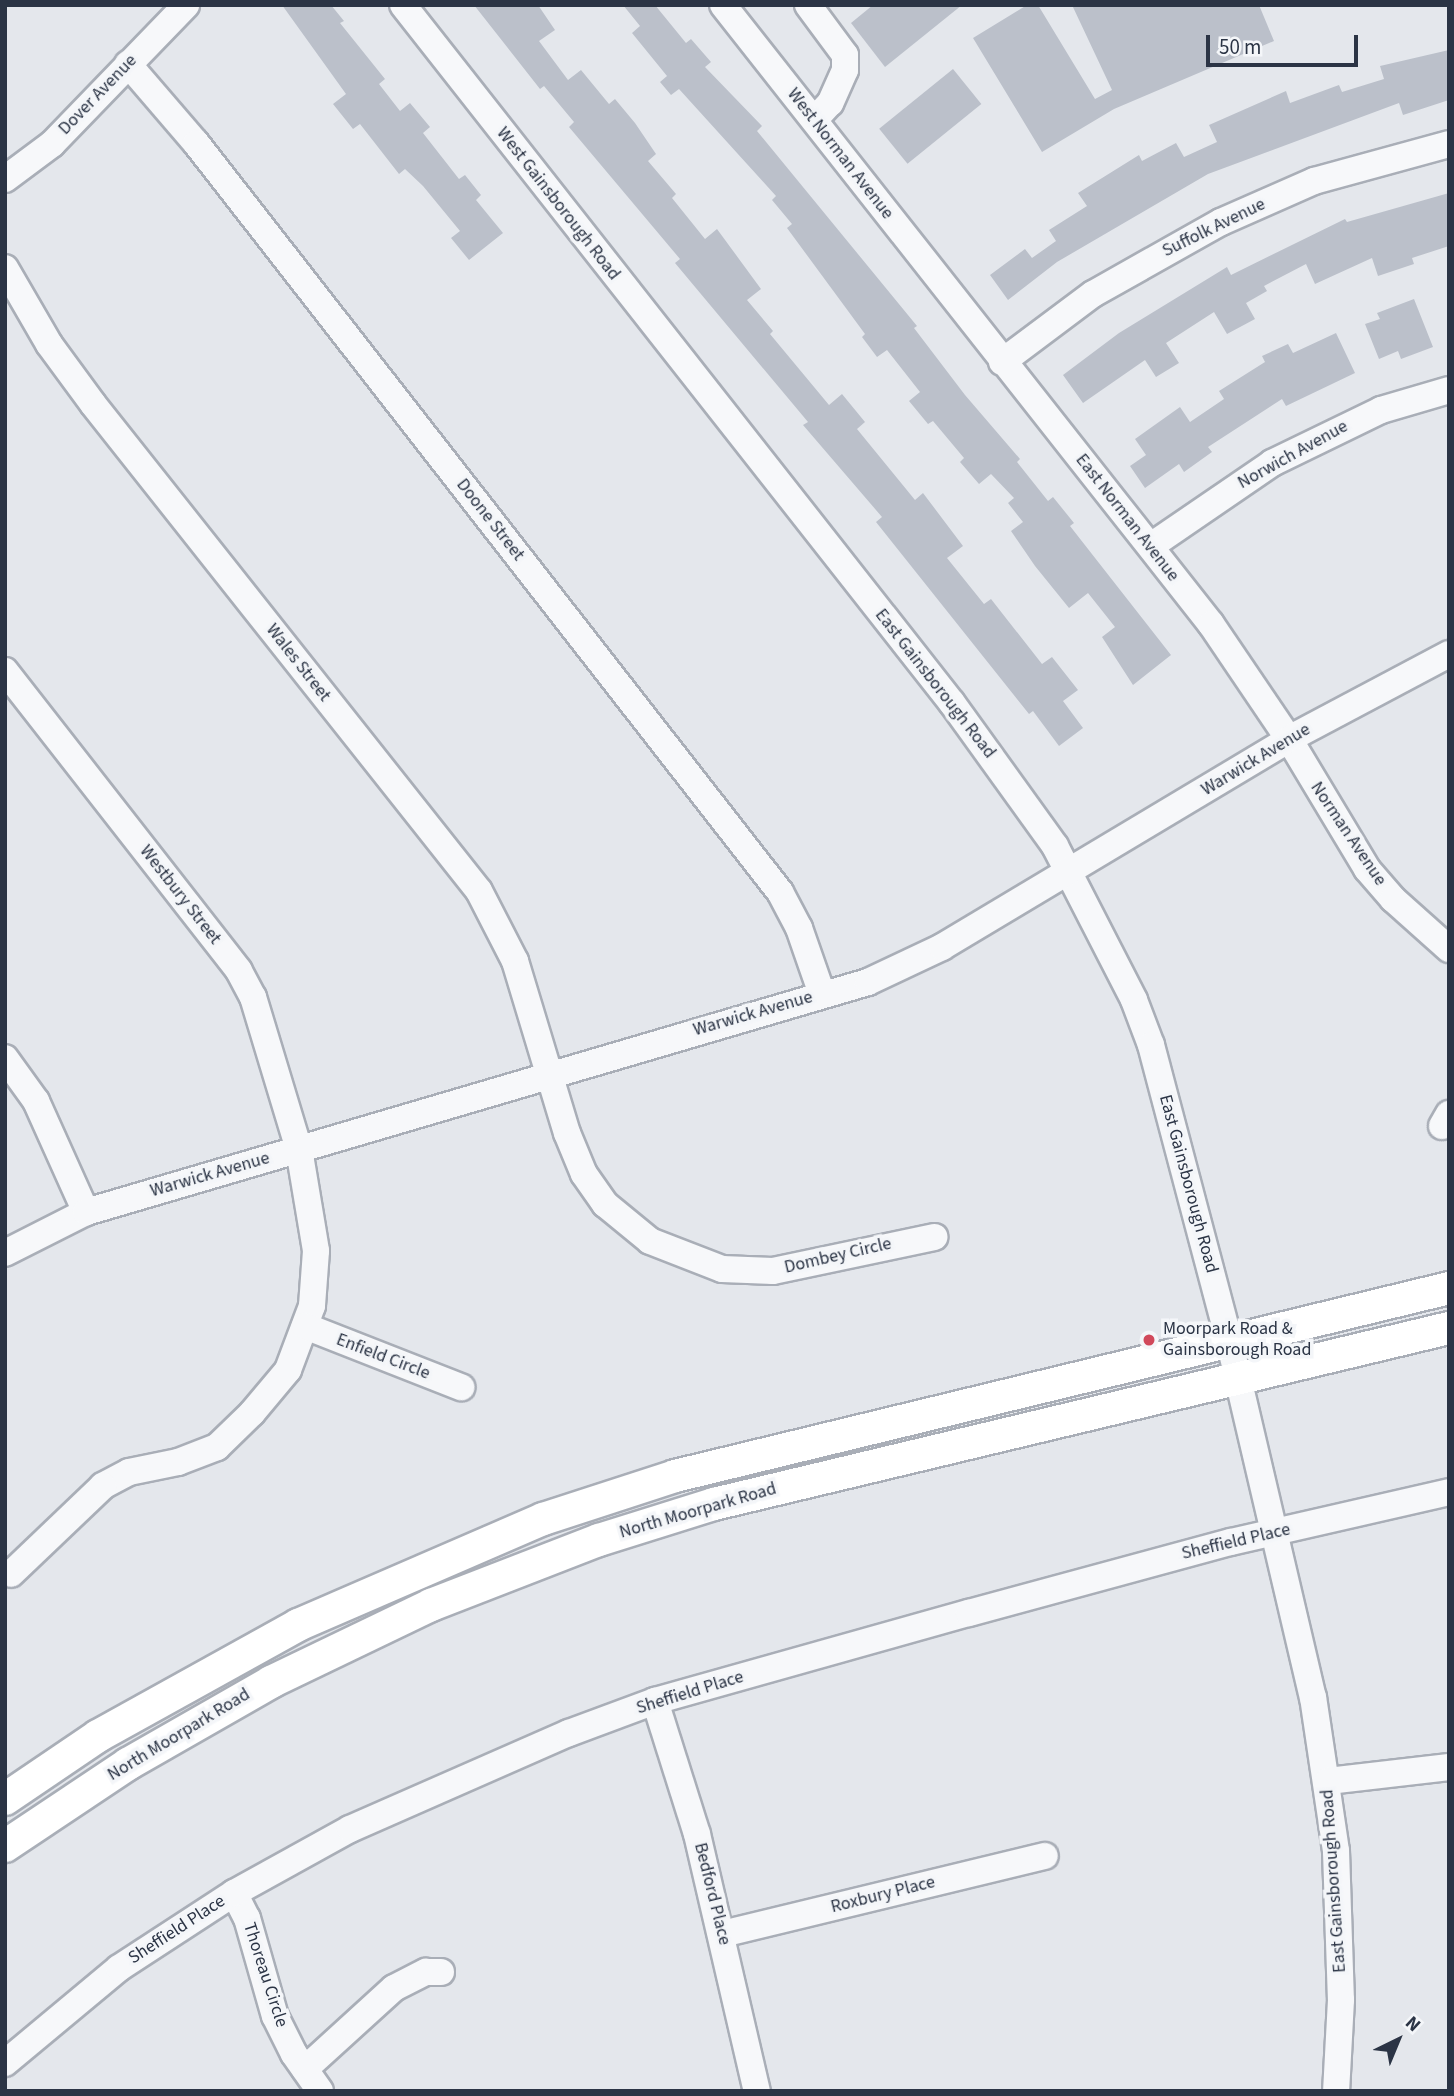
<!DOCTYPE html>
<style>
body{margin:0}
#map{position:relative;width:1454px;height:2096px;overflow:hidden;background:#e4e7ec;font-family:"Source Sans 3",sans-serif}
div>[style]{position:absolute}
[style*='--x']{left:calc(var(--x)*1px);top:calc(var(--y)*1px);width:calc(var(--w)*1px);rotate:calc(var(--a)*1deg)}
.building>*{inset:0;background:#bbc0ca;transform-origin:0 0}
.roads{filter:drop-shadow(2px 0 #a9aeb7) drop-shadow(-2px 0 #a9aeb7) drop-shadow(0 2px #a9aeb7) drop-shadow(0 -2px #a9aeb7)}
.minor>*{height:26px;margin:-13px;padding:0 13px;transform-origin:13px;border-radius:13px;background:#f7f8fa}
.major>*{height:32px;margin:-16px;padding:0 16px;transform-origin:16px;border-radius:16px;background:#fff}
.dots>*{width:19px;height:19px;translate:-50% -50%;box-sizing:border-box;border:4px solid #f4f6f9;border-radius:50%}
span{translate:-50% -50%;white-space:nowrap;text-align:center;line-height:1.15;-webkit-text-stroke:7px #f4f6f9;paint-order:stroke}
.street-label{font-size:18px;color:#2b3445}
.poi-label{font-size:18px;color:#2b3445}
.left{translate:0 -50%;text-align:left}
.frame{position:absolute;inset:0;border:7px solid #2b3445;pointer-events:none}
.north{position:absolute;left:1363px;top:2005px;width:70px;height:70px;-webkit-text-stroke:5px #f4f6f9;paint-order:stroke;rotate:43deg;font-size:19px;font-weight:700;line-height:28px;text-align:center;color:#2b3445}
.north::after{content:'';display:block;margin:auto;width:24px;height:32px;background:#2b3445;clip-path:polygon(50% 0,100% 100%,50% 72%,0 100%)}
.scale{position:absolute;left:1206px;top:35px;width:152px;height:32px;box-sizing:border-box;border:4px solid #2b3445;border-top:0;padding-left:9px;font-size:21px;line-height:24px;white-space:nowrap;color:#2b3445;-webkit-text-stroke:5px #f4f6f9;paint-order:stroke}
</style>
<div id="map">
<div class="building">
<div style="clip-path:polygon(282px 5px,331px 5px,344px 21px,340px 23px,385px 79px,379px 84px,400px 111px,410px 103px,430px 127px,423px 133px,459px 179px,465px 175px,481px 195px,476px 200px,503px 233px,469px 260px,451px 238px,460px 231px,423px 186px,405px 169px,399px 174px,360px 124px,353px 129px,333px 104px,346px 94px)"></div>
<div style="clip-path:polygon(474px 5px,538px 5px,555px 30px,539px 41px,568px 80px,581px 70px,609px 104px,615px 99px,635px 123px,656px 154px,648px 161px,676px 194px,672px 198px,705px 239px,717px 229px,761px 289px,747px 300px,773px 331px,770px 334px,829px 405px,842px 394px,865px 422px,857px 429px,915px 500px,923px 493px,963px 546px,947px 558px,984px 604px,991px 599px,1042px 664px,1052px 657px,1078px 690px,1063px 701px,1083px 728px,1059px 746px,1033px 711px,1029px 714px,876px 522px,882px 517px,803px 425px,808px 422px,675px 263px,680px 259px,569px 127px,574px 122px,544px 86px,540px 89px)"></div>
<div style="clip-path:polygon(623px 5px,655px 5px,686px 43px,691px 39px,711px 62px,705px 67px,762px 126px,757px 131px,917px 326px,914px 328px,965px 395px,1020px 459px,1017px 462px,1048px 501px,1053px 497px,1074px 523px,1070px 526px,1171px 655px,1133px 685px,1102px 637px,1115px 627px,1088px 593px,1069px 608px,1035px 566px,1011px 531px,1023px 522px,1008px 503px,1014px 498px,991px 474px,979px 484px,960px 462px,964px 458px,933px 421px,928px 424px,909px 401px,920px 392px,887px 350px,877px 357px,862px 337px,865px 334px,787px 228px,792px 224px,772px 200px,776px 196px,679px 89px,671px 95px,660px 82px,667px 76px,632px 33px,640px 26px)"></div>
<div style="clip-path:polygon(873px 5px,962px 5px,885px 67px,851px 23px)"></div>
<div style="clip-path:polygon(1027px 5px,1038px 5px,1095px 99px,1112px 90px,1072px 5px,1259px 5px,1274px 41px,1114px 109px,1042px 152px,973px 38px)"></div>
<div style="clip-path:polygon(1449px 50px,1449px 100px,1403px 115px,1399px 103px,1208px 174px,1057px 262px,1008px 300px,990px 275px,1025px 249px,1032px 258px,1056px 241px,1049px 230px,1087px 206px,1078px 193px,1139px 155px,1142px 161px,1176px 143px,1184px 157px,1217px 142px,1209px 125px,1286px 91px,1290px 103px,1339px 85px,1342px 92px,1384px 79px,1380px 66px)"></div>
<div style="left:953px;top:69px;width:45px;height:95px;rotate:51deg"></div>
<div style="clip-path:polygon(1449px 193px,1449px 246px,1412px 258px,1414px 264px,1378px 276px,1372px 258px,1315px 284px,1306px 264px,1264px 286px,1267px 291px,1246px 303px,1255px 319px,1227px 334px,1214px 312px,1166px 343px,1179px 363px,1156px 377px,1145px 360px,1083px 403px,1063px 375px,1119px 333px,1227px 267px,1231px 275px,1345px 219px,1347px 222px)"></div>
<div style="clip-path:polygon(1414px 299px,1433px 347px,1401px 359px,1398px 351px,1379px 359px,1365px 324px,1380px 319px,1377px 313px)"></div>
<div style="clip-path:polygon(1336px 333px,1355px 373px,1286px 406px,1282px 399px,1208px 447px,1212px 452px,1184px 472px,1179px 464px,1145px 488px,1130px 466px,1146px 455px,1135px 439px,1180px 407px,1190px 422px,1224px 399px,1219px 391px,1265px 362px,1262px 356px,1288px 344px,1293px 353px)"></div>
</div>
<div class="roads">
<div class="minor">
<div style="--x:403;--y:5;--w:888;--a:51.81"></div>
<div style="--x:952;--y:703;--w:176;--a:54.2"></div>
<div style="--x:1055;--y:846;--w:173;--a:62.8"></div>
<div style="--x:1134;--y:1000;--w:48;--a:69.3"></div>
<div style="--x:1151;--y:1045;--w:305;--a:75.2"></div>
<div style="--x:1229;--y:1340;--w:367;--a:76.8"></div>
<div style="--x:1313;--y:1697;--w:156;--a:81.5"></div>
<div style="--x:1336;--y:1851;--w:149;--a:88.1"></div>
<div style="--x:1341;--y:2000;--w:91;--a:93.1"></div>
<div style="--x:723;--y:5;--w:788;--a:51.75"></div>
<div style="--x:1211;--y:624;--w:139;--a:55.9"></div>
<div style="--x:1289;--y:739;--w:152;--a:59"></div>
<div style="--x:1367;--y:869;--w:40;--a:49"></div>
<div style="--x:1393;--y:899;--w:75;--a:41.8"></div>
<div style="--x:808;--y:5;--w:62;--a:53.5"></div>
<div style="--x:845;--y:55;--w:15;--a:90"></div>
<div style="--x:845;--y:70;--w:36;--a:114"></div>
<div style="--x:830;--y:103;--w:23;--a:133"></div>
<div style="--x:128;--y:64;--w:104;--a:49.3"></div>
<div style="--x:196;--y:143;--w:950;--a:52.06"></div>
<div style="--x:780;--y:892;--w:41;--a:62.2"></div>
<div style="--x:799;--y:928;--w:70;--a:70.8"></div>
<div style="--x:5;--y:179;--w:59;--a:-36.7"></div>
<div style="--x:52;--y:144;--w:193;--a:-46"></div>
<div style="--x:5;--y:268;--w:88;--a:59.9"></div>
<div style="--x:49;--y:344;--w:74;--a:53.7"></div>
<div style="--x:93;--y:404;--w:621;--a:51.6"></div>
<div style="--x:479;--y:891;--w:79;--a:62.8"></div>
<div style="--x:515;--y:961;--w:180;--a:73.2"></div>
<div style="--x:567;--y:1133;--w:44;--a:67.5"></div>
<div style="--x:584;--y:1174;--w:37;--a:55"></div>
<div style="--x:605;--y:1204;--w:58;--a:39.4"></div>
<div style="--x:650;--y:1241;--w:77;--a:21.3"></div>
<div style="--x:722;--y:1269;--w:51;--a:2.2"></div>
<div style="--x:773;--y:1271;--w:165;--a:-11.9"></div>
<div style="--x:1002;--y:362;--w:114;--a:-36.8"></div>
<div style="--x:1093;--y:294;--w:147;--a:-29.4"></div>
<div style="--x:1221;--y:222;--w:102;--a:-23.8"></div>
<div style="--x:1314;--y:181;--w:140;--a:-15.3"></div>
<div style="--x:1151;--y:546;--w:147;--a:-34.4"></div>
<div style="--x:1272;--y:463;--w:121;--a:-25.9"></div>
<div style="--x:1381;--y:410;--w:71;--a:-16.4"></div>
<div style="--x:5;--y:671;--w:380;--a:52"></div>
<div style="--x:239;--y:971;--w:30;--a:62"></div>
<div style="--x:253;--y:997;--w:159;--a:73.2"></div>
<div style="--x:299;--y:1149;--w:103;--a:80.5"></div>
<div style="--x:316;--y:1251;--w:55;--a:94.2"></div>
<div style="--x:312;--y:1306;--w:68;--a:110.6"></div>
<div style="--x:288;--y:1370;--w:56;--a:129.9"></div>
<div style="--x:252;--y:1413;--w:49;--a:135.8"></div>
<div style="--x:217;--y:1447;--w:42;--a:159"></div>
<div style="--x:178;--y:1462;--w:50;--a:168.5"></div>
<div style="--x:129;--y:1472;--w:30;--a:152"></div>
<div style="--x:103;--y:1486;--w:127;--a:136.3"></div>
<div style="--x:5;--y:1058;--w:53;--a:54.2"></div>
<div style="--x:36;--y:1101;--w:122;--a:65.8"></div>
<div style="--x:1442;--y:1126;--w:14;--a:-60"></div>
<div style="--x:5;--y:1253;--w:91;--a:-26.8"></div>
<div style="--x:86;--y:1212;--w:815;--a:-16.39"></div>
<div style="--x:868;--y:982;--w:82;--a:-25.3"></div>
<div style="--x:942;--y:947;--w:405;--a:-30.9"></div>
<div style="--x:1289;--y:739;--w:181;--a:-28"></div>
<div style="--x:305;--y:1326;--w:168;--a:21.4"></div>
<div style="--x:655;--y:1701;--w:139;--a:72.5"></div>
<div style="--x:697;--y:1834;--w:264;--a:76.9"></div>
<div style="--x:1328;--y:1781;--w:122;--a:-6.6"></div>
<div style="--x:234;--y:1893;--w:28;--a:63"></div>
<div style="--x:247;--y:1918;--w:102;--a:74.1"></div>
<div style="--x:275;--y:2016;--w:42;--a:63.4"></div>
<div style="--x:294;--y:2054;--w:45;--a:54.9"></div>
<div style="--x:722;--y:1934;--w:332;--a:-13.6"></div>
<div style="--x:5;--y:2063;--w:148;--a:-39.8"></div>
<div style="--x:119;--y:1968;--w:137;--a:-33.1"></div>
<div style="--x:234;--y:1893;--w:132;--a:-28.9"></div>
<div style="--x:350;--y:1829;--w:239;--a:-23.7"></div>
<div style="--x:569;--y:1733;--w:92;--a:-20.4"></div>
<div style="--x:655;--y:1701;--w:326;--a:-15.7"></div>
<div style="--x:969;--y:1613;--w:271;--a:-15.2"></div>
<div style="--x:1231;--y:1542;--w:224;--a:-12.9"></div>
<div style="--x:305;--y:2069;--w:120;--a:-42.3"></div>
<div style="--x:394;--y:1988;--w:36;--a:-27"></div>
<div style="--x:426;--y:1972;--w:15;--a:0"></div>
</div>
<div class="major">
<div style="--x:5;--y:1799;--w:112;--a:-34.1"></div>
<div style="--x:98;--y:1736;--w:229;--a:-29"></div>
<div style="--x:298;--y:1625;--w:267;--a:-23.4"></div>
<div style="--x:543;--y:1519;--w:139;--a:-18"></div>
<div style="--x:675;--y:1476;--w:797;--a:-13.65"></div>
<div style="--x:5;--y:1846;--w:148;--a:-33.7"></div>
<div style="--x:128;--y:1764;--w:165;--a:-29.8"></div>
<div style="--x:271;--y:1682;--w:178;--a:-25.7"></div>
<div style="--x:431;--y:1605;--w:180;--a:-21.2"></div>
<div style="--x:599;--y:1540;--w:121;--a:-17.4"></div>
<div style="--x:714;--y:1504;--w:756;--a:-13.47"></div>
</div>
</div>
<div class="dots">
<div style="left:1149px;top:1340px;background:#d1495b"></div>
</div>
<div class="street-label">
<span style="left:98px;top:95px;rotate:-46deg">Dover Avenue</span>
<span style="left:840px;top:154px;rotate:52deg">West Norman Avenue</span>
<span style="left:558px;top:204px;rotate:52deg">West Gainsborough Road</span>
<span style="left:1214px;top:228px;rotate:-26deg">Suffolk Avenue</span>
<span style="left:1293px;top:455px;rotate:-29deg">Norwich Avenue</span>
<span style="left:1127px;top:518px;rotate:52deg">East Norman Avenue</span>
<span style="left:490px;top:520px;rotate:52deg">Doone Street</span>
<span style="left:298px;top:663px;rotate:52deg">Wales Street</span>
<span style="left:935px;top:684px;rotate:52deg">East Gainsborough Road</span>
<span style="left:1256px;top:760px;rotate:-31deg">Warwick Avenue</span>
<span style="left:1348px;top:834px;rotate:56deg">Norman Avenue</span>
<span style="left:180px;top:895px;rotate:52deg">Westbury Street</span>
<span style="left:753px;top:1014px;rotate:-16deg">Warwick Avenue</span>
<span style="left:210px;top:1175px;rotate:-16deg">Warwick Avenue</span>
<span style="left:1188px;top:1184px;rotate:75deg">East Gainsborough Road</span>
<span style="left:838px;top:1256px;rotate:-13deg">Dombey Circle</span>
<span style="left:383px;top:1357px;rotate:21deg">Enfield Circle</span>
<span style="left:698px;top:1511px;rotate:-16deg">North Moorpark Road</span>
<span style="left:1236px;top:1542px;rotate:-13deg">Sheffield Place</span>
<span style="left:690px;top:1693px;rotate:-17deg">Sheffield Place</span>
<span style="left:179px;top:1735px;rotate:-31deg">North Moorpark Road</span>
<span style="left:1334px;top:1881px;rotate:-94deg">East Gainsborough Road</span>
<span style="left:712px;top:1894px;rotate:76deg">Bedford Place</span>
<span style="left:883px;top:1895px;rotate:-14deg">Roxbury Place</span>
<span style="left:177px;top:1930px;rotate:-33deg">Sheffield Place</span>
<span style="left:265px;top:1975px;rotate:72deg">Thoreau Circle</span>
</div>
<div class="poi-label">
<span class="left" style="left:1163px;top:1340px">Moorpark Road &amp;<br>Gainsborough Road</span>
</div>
<div class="frame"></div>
<div class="north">N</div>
<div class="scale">50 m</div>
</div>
